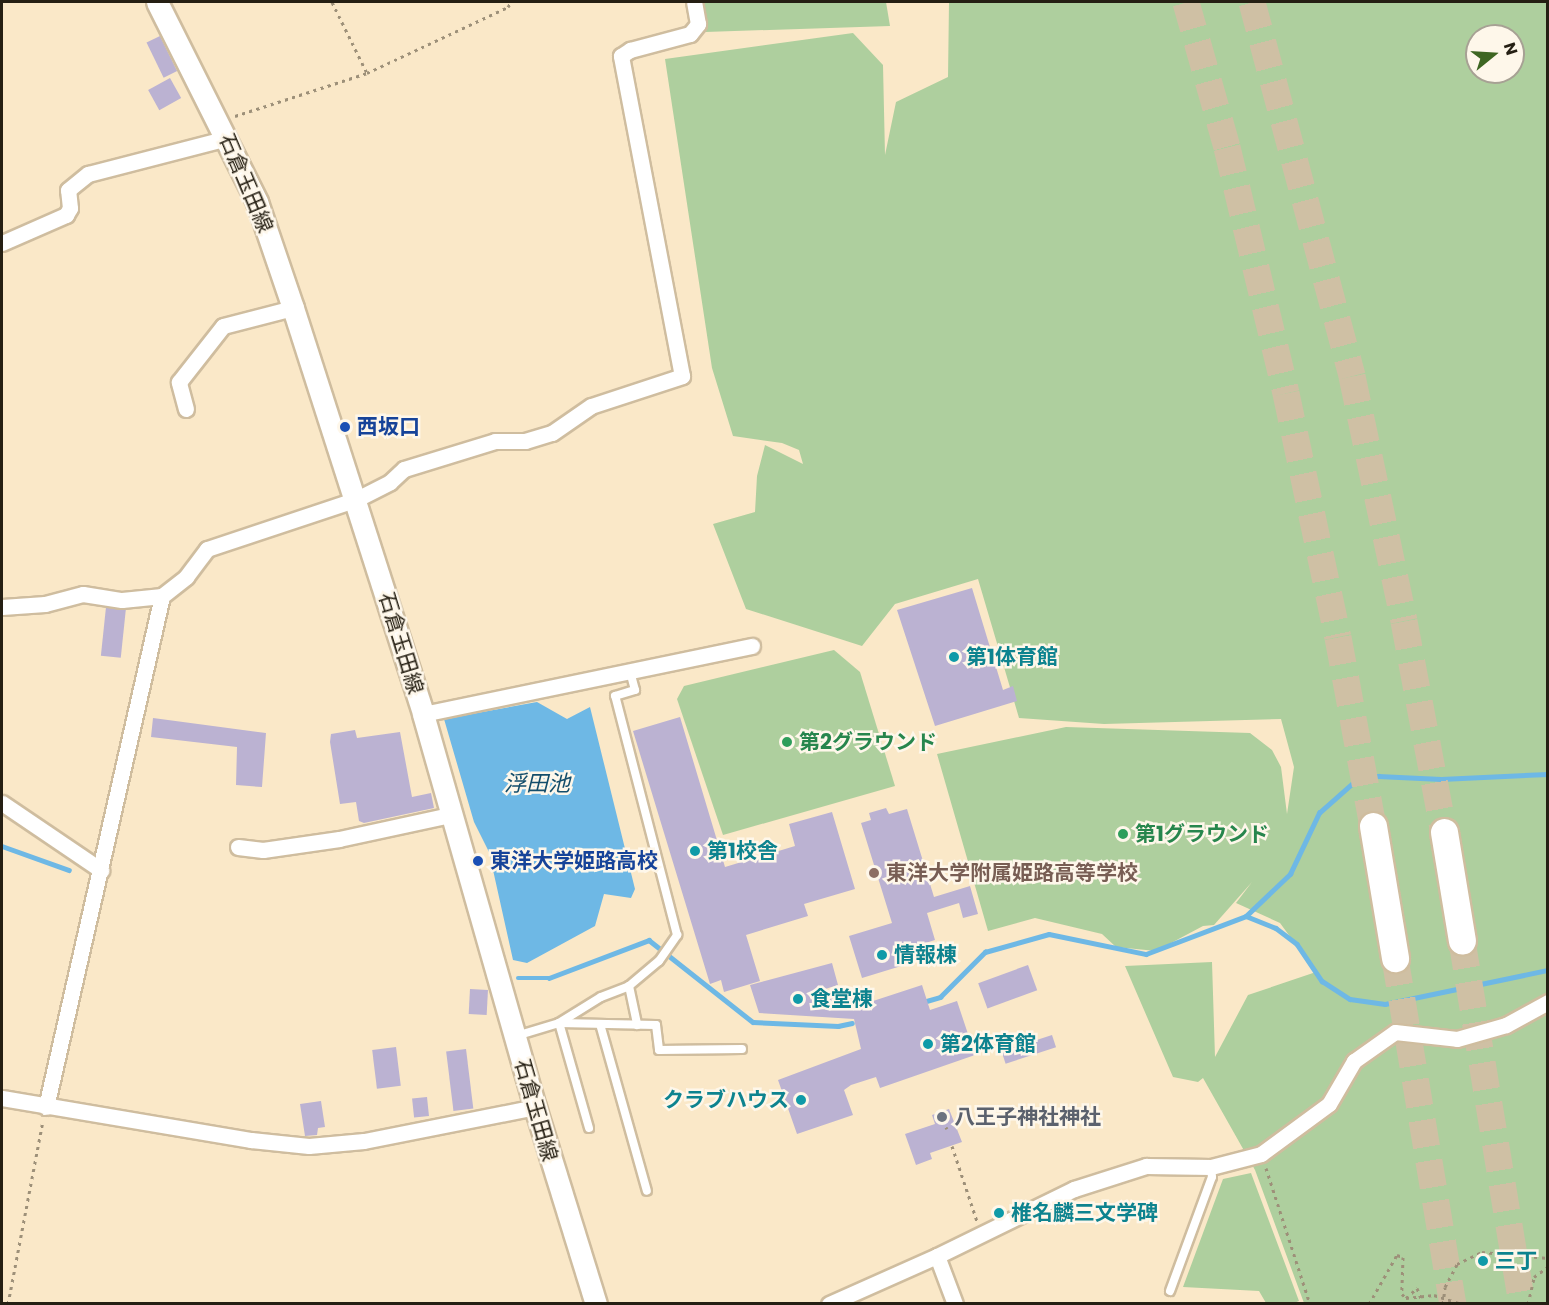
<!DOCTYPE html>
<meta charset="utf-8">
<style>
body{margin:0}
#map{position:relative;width:1549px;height:1305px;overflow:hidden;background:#fae8c8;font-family:Poppins,"Noto Sans JP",sans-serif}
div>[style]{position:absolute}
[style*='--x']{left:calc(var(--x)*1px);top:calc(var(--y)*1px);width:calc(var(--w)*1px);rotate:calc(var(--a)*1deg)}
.green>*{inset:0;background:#aecf9e}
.water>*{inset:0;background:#6eb8e5}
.stream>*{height:4.5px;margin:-2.25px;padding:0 2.25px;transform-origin:2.25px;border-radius:2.25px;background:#6eb8e5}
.building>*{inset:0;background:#bbb2d2;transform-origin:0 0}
.highway-tunnel>*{height:27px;margin-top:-13.5px;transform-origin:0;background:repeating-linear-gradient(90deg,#cfc0a4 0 27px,transparent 0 41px)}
.path>*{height:3px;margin-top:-1.5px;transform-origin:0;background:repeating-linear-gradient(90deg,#9d9079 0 3px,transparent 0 7.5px)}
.roads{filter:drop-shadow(2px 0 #cfbd9f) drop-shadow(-2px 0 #cfbd9f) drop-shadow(0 2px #cfbd9f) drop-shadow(0 -2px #cfbd9f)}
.lane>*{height:8px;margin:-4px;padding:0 4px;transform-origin:4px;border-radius:4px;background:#fff}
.street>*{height:15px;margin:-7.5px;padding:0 7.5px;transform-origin:7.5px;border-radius:7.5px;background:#fff}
.secondary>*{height:21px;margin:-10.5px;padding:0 10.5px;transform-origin:10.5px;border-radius:10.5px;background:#fff}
.highway>*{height:27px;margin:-13.5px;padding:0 13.5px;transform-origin:13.5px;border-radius:13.5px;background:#fff}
.dots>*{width:16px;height:16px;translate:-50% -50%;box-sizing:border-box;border:3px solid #fef7ea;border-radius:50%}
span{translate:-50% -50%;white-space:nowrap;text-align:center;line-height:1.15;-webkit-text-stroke:5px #fef7ea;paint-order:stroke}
.street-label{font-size:21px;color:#251f13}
.transit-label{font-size:21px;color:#164399;font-weight:700}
.left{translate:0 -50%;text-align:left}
.culture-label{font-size:21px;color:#0d838f;font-weight:700}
.right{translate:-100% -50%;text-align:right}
.leisure-label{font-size:21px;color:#27864d;font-weight:700}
.education-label{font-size:21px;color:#785e54;font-weight:700}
.worship-label{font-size:21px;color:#5b616d;font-weight:700}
.water-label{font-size:22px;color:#134d6b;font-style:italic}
.frame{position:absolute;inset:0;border:3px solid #251f13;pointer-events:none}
.north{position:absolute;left:1465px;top:24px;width:60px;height:60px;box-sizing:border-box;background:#fef7ea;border:2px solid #a7a194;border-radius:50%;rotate:72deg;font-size:16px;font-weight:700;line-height:24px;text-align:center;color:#251f13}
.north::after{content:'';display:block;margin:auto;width:21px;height:27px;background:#3e6622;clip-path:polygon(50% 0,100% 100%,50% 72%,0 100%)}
</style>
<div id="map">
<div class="green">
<div style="clip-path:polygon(702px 2px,886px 2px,890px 26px,705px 32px)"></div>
<div style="clip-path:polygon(evenodd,949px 2px,1547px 2px,1547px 1303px,1304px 1303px,1255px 1170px,1203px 1078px,1198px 1082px,1173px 1077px,1125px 966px,1212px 962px,1215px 1057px,1248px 995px,1316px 972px,1280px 923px,1236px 903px,1252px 882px,1214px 925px,1203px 926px,1156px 951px,1116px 947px,1102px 934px,1035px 918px,988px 931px,937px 754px,1066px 727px,1250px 733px,1272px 750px,1281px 767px,1287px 814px,1294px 767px,1281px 719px,1104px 724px,1019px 718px,978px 579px,895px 604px,862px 646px,746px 609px,713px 524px,755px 512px,757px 476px,765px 445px,803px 464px,799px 450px,782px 443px,733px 436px,712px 368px,665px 59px,853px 33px,883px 65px,885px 155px,896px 102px,948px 77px,949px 2px,1477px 36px,1513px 36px,1513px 72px,1477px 72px,1477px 36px)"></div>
<div style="clip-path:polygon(834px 650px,860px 672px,895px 786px,723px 835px,677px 699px,684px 686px)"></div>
<div style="clip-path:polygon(1251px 1173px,1299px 1301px,1294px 1303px,1266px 1303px,1259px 1291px,1183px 1287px,1223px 1179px)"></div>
</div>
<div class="water">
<div style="clip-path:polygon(537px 702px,567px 719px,590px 707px,635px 889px,631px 898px,604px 894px,595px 926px,527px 963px,513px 960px,489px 852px,474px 822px,444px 719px)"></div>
</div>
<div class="stream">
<div style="--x:2;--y:846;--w:71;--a:19.7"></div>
<div style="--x:1246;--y:916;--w:32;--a:22"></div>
<div style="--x:1276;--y:928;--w:26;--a:37"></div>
<div style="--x:1297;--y:944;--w:45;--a:56"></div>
<div style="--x:1322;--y:981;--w:33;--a:33"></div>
<div style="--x:1350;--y:999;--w:35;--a:8"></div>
<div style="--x:1385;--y:1004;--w:167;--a:-11.8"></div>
<div style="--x:518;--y:978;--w:31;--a:0"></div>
<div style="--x:549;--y:978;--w:107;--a:-20.8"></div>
<div style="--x:649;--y:940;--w:132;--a:38.3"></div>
<div style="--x:753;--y:1022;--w:85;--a:2.7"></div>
<div style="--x:838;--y:1026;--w:14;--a:-12"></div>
<div style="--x:923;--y:1002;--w:18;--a:-16"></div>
<div style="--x:940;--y:997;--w:64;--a:-45"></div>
<div style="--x:985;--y:952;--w:66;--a:-15.7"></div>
<div style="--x:1049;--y:934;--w:99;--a:11.7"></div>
<div style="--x:1146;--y:954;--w:107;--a:-20.8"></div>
<div style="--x:1246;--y:916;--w:61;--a:-43.7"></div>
<div style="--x:1290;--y:874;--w:68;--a:-64.6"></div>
<div style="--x:1319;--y:813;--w:47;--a:-41.5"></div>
<div style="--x:1354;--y:782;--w:25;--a:-14"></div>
<div style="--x:1378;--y:776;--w:63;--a:2.7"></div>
<div style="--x:1441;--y:779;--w:107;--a:-2.7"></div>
</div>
<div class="building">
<div style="left:160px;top:36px;width:39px;height:15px;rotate:64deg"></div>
<div style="left:170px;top:78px;width:23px;height:25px;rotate:61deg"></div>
<div style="clip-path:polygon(972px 588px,1003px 690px,1013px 686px,1017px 701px,935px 726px,897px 610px)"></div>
<div style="left:106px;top:607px;width:20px;height:49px;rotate:6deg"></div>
<div style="clip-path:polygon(680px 717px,725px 867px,795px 846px,789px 824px,832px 812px,855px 889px,804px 904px,808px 916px,746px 935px,760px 981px,724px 992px,721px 980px,710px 984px,633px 731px)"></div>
<div style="clip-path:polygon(153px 718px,266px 733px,262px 787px,236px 785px,237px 747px,151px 737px)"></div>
<div style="clip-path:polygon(355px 730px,357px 738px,400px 732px,412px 797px,431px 793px,434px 808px,364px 823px,359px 821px,356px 802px,340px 804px,330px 742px,331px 734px)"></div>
<div style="clip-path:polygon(886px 808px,889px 814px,907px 809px,934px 897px,970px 886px,978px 914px,963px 918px,959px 903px,927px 913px,935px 940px,906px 949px,911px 963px,862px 978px,849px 936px,892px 923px,861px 823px,871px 820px,869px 813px)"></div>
<div style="clip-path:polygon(832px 963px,838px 985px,819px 991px,867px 996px,867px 1003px,922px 985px,930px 1010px,957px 1001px,975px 1055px,880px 1088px,876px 1077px,851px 1085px,844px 1090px,853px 1115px,797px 1134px,778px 1080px,861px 1049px,854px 1019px,759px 1013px,750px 985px)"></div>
<div style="left:1028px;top:965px;width:27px;height:53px;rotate:70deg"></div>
<div style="left:470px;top:989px;width:18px;height:25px;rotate:3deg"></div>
<div style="left:1052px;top:1035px;width:13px;height:53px;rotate:72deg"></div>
<div style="left:396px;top:1047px;width:39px;height:24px;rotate:83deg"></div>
<div style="left:466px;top:1049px;width:60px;height:20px;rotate:83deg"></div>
<div style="left:427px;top:1097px;width:19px;height:15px;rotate:84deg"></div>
<div style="clip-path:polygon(321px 1101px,325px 1127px,318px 1128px,317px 1135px,305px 1136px,300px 1104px)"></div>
<div style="clip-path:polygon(949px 1109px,962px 1142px,930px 1153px,932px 1159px,916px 1165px,905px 1134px,935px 1124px,932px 1115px)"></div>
</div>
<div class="highway-tunnel">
<div style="--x:1186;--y:2;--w:151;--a:74.2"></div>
<div style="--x:1227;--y:147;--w:253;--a:76.5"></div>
<div style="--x:1286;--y:393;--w:249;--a:78"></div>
<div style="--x:1338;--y:637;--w:192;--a:79.5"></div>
<div style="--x:1252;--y:2;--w:387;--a:75"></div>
<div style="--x:1352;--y:376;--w:250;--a:78"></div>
<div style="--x:1404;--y:621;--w:215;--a:79.3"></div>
<div style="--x:1462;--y:941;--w:368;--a:80.6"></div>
<div style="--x:1395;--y:958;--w:351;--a:80.5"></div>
</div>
<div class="path">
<div style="--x:332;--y:2;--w:79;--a:63.8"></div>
<div style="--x:235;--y:116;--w:139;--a:-18"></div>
<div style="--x:367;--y:73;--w:156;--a:-25.1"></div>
<div style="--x:508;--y:7;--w:6;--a:-59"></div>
<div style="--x:946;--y:1127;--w:2;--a:63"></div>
<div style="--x:952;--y:1146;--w:79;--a:71.6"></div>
<div style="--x:1266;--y:1168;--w:143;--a:72.1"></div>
<div style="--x:1406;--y:1298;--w:28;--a:-6"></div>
<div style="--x:1434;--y:1295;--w:29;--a:18"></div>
<div style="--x:8;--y:1304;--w:187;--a:-79.2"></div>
<div style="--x:1369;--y:1304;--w:56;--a:-60.3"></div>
<div style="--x:1397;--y:1255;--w:6;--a:18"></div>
<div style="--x:1403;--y:1257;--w:37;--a:92"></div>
<div style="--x:1402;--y:1294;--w:6;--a:45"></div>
<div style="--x:1406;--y:1298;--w:15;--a:-42"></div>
<div style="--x:1417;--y:1288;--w:17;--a:69"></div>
<div style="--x:1443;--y:1304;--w:17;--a:-83"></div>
<div style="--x:1445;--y:1287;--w:26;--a:-62"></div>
<div style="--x:1457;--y:1264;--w:28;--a:-26"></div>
<div style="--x:1482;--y:1252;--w:66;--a:5.2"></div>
<div style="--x:1528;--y:1304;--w:28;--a:-77"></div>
<div style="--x:1534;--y:1277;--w:17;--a:-36"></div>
</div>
<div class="roads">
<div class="lane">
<div style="--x:629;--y:986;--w:40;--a:78"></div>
<div style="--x:600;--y:1024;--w:173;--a:74.3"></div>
<div style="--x:516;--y:1036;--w:45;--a:-16.8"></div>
<div style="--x:559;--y:1023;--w:49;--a:-31.8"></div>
<div style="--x:601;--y:997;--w:30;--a:-21"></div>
<div style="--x:629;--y:986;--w:39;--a:-40"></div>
<div style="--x:659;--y:961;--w:32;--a:-55"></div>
<div style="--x:677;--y:935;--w:247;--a:-104.5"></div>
<div style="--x:615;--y:696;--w:21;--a:-17"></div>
<div style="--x:635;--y:690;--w:20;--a:-105"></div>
<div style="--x:589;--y:1128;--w:109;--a:-105.9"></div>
<div style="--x:559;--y:1023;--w:97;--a:1.2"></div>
<div style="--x:656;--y:1025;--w:25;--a:83"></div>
<div style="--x:659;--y:1050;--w:83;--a:-0.7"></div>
<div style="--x:1170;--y:1291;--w:121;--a:-69.8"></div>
<div style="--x:1212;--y:1177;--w:10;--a:-96"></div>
</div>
<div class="street">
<div style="--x:2;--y:243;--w:70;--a:-23.6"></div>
<div style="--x:66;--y:215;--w:8;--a:-60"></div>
<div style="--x:70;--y:208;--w:18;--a:-96"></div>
<div style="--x:68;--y:190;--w:26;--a:-39"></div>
<div style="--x:88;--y:174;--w:144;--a:-14.5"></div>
<div style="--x:186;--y:409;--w:28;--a:-105"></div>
<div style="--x:179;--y:382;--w:71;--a:-51.8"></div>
<div style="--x:223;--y:326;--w:72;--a:-14.4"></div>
<div style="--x:2;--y:607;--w:43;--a:-4"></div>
<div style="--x:45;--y:604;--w:39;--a:-15"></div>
<div style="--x:83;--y:594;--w:39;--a:9"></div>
<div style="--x:122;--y:600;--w:40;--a:-5.7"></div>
<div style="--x:162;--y:596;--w:31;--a:-38"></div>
<div style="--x:186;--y:577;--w:35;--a:-53"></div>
<div style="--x:207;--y:549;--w:158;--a:-18.4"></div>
<div style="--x:357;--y:499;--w:37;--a:-27"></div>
<div style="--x:390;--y:482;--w:19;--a:-43"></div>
<div style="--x:404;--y:469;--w:95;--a:-17.1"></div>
<div style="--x:495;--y:441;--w:30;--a:0"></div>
<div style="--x:525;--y:441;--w:28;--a:-17"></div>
<div style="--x:552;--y:433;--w:47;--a:-34.7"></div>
<div style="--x:591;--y:406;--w:96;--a:-18.2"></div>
<div style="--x:682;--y:376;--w:326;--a:-100.8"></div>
<div style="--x:621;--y:56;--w:11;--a:-34"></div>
<div style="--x:630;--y:50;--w:62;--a:-14.9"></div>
<div style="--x:690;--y:34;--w:13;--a:-51"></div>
<div style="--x:698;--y:24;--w:22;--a:-100"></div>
<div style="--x:423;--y:714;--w:336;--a:-11.7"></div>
<div style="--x:2;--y:803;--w:120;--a:34.1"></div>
<div style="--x:238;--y:847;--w:25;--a:7"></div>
<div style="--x:263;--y:850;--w:77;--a:-8.2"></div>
<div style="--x:339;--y:839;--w:114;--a:-12.2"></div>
<div style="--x:2;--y:1098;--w:253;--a:9.6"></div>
<div style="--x:251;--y:1140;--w:58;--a:5.9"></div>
<div style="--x:309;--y:1146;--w:55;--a:-5.2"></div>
<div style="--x:364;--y:1141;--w:174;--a:-11.2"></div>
<div style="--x:46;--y:1107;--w:524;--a:-77.21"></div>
<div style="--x:937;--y:1256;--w:51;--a:69.4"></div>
<div style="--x:829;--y:1304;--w:118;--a:-24"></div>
<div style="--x:937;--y:1256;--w:153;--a:-26.1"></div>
<div style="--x:1074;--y:1189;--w:76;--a:-17.7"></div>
<div style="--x:1146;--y:1166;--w:65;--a:0.9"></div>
<div style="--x:1211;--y:1167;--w:52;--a:-14.6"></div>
<div style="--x:1261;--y:1154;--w:84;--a:-36.3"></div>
<div style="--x:1329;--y:1104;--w:50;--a:-59.8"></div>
<div style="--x:1354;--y:1061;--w:50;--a:-35.3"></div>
<div style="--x:1395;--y:1032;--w:62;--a:6.4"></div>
<div style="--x:1457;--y:1039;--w:51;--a:-15.9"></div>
<div style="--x:1506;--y:1025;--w:48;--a:-28.7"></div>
</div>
<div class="secondary">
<div style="--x:157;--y:2;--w:224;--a:63.4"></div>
<div style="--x:257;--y:202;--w:112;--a:71.2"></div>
<div style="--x:293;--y:308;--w:426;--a:72.2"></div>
<div style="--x:423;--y:714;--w:409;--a:74.1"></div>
<div style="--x:535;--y:1107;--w:206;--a:72.8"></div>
</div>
<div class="highway">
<div style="--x:1373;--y:826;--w:134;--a:80.5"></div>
<div style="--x:1444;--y:832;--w:110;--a:80.6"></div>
</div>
</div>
<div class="dots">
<div style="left:345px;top:427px;background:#1a4fb4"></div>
<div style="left:954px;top:657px;background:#0f9aa8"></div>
<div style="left:787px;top:742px;background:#2e9e5b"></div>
<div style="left:1123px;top:834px;background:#2e9e5b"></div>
<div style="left:695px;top:851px;background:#0f9aa8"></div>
<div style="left:478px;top:861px;background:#1a4fb4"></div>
<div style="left:874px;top:873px;background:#8d6e63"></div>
<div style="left:882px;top:955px;background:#0f9aa8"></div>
<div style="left:798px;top:999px;background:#0f9aa8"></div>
<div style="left:928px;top:1044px;background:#0f9aa8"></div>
<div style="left:801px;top:1100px;background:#0f9aa8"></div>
<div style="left:942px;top:1117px;background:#6b7280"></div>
<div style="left:999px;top:1213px;background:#0f9aa8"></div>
<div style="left:1483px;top:1261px;background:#0f9aa8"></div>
</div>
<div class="street-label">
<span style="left:246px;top:183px;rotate:67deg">石倉玉田線</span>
<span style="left:401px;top:643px;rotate:73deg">石倉玉田線</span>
<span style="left:536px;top:1110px;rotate:74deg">石倉玉田線</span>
</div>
<div class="transit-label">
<span class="left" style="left:357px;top:427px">西坂口</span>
<span class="left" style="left:490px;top:861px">東洋大学姫路高校</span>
</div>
<div class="culture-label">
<span class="left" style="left:966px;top:657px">第1体育館</span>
<span class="left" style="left:707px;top:851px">第1校舎</span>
<span class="left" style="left:894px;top:955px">情報棟</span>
<span class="left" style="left:810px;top:999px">食堂棟</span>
<span class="left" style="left:940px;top:1044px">第2体育館</span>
<span class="right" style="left:789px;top:1100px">クラブハウス</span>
<span class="left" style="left:1011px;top:1213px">椎名麟三文学碑</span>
<span class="left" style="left:1495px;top:1261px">三丁</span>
</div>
<div class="leisure-label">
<span class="left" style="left:799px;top:742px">第2グラウンド</span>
<span class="left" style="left:1135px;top:834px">第1グラウンド</span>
</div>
<div class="education-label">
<span class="left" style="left:886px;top:873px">東洋大学附属姫路高等学校</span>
</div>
<div class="worship-label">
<span class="left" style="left:954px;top:1117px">八王子神社神社</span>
</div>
<div class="water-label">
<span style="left:537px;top:784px">浮田池</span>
</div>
<div class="frame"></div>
<div class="north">N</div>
</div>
